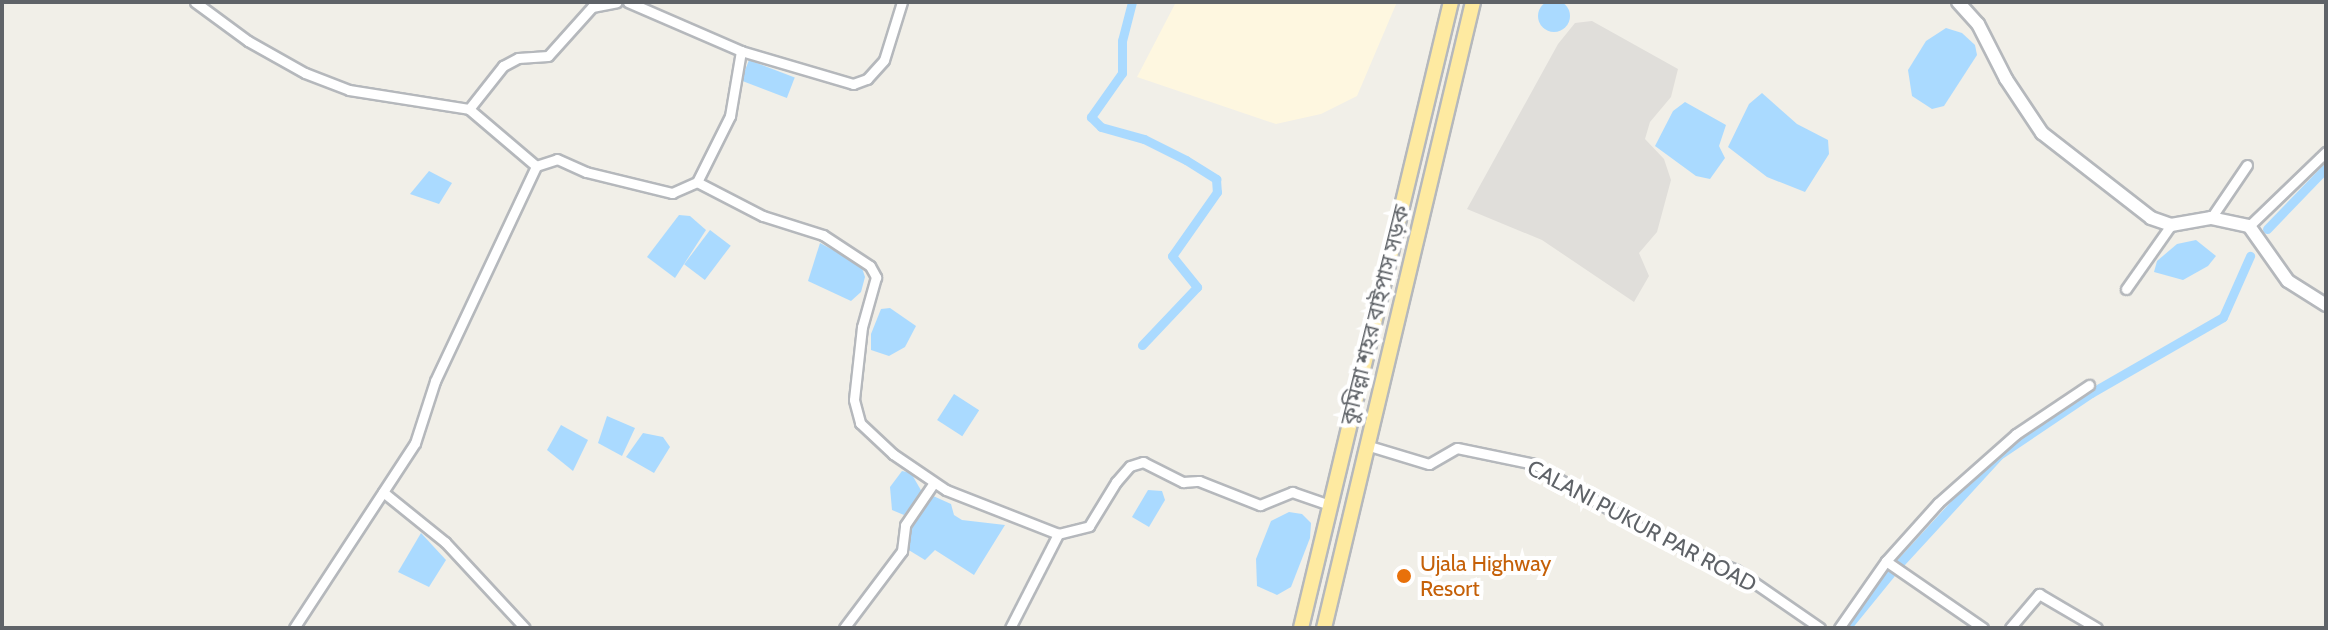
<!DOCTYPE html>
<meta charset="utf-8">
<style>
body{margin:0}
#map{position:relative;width:2328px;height:630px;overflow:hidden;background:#f1efe8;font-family:Cabin,"Noto Sans Bengali",sans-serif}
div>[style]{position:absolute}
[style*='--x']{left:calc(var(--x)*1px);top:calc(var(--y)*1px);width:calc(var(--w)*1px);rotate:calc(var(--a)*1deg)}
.commercial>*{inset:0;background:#fef7e0}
.industrial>*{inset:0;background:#e0deda}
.water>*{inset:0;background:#aadaff;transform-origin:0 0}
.round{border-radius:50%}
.canal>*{height:9px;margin:-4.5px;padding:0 4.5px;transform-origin:4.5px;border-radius:4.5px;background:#aadaff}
.roads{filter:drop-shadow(2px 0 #b5b8bc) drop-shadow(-2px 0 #b5b8bc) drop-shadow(0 2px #b5b8bc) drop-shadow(0 -2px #b5b8bc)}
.minor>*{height:9px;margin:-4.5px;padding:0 4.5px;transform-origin:4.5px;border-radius:4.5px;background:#fff}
.secondary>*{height:12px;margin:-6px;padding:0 6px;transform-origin:6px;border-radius:6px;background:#fff}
.trunk>*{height:14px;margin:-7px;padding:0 7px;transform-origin:7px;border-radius:7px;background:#feeaa1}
.dots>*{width:22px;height:22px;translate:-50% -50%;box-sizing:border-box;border:4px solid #fff;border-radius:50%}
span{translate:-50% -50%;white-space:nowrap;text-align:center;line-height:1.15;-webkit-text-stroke:8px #fff;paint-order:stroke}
.street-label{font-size:22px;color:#5f6368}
.food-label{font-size:22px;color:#c56008}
.left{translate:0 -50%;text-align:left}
.frame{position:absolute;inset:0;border:4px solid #5f6368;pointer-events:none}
</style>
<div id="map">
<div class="commercial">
<div style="clip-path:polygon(1176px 2px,1397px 2px,1357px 96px,1321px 114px,1276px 124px,1137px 77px)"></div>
</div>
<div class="industrial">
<div style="clip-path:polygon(1592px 21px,1678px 69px,1671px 97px,1650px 122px,1645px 139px,1664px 159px,1671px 180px,1657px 232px,1639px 253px,1649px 276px,1634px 302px,1542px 240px,1467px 209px,1558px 44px,1575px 23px)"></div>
</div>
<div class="water">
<div class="round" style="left:1538px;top:0;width:32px;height:32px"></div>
<div style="clip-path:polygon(1946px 28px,1962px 33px,1975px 45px,1977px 55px,1944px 106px,1932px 109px,1912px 96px,1908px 70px,1926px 41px)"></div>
<div style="left:749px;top:60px;width:49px;height:22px;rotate:21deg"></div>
<div style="clip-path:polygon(1762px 93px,1797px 124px,1828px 140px,1829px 154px,1805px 192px,1767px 177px,1728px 147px,1749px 104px)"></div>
<div style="clip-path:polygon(1685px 102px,1726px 125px,1719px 146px,1725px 158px,1710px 179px,1696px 176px,1655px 146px,1673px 111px)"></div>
<div style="clip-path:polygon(429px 171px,452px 183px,439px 204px,410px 194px)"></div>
<div style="clip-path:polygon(679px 215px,690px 216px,706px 230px,675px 278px,647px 257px)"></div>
<div style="left:710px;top:230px;width:26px;height:43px;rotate:37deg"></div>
<div style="clip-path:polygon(2196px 240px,2216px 256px,2208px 266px,2183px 280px,2154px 272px,2157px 261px,2177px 244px)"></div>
<div style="clip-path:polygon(820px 243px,861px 265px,865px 277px,861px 292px,851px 301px,808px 281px)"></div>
<div style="clip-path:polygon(890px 308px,916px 326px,905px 347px,889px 356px,871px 350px,871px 334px,881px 309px)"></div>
<div style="left:954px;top:394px;width:30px;height:31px;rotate:33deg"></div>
<div style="clip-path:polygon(607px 416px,635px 428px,622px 456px,598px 443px)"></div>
<div style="clip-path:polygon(561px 425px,588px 440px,573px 471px,547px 450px)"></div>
<div style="clip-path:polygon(643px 433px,663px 437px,670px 447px,654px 473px,626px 457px)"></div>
<div style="clip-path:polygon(902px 471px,911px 473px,922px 492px,904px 515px,892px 510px,890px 487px)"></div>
<div style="clip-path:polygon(1148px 490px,1162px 491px,1165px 500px,1149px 527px,1132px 517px)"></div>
<div style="clip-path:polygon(931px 495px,951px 504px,954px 515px,962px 520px,1005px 525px,974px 575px,935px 550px,925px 560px,907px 549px,914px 518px)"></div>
<div style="clip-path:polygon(1289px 512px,1302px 514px,1311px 523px,1310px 538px,1291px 587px,1277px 595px,1257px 586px,1256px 559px,1271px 521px)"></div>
<div style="clip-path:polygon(421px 533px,446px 560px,429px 587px,398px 572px)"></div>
</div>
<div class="canal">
<div style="--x:1132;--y:2;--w:40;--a:104.4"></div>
<div style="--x:1122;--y:41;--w:32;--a:90"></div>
<div style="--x:1122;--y:73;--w:54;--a:125.2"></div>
<div style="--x:1091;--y:117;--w:14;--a:45"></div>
<div style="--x:1101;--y:127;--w:45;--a:15.6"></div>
<div style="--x:1144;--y:139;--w:47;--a:26.6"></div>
<div style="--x:1186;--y:160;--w:36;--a:32"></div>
<div style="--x:1216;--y:179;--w:13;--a:86"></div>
<div style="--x:1217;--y:192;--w:78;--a:125.1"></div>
<div style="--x:1172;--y:256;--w:40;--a:51"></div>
<div style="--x:1197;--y:287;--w:80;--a:133.5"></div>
<div style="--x:2267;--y:229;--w:85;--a:-46"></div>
<div style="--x:1898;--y:565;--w:149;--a:-47.4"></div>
<div style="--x:1999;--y:455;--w:111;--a:-34"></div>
<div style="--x:2091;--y:393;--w:152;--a:-29.9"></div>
<div style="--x:2223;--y:317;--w:67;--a:-66.1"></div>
<div style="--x:1846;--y:628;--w:70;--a:-50.8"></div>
</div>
<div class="roads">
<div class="minor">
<div style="--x:195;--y:2;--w:66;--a:36.3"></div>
<div style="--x:248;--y:41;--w:65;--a:29.3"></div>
<div style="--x:305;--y:73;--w:47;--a:21.1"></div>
<div style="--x:349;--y:90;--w:121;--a:9"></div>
<div style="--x:469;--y:109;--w:88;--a:40.4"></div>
<div style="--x:628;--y:2;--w:123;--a:23.4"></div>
<div style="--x:741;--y:51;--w:117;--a:16.4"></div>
<div style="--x:853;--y:84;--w:15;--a:-20"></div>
<div style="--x:867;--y:79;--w:25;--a:-48"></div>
<div style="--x:884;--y:60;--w:61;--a:-72.8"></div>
<div style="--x:469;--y:109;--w:55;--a:-51.7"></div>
<div style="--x:503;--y:66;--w:17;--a:-28"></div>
<div style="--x:518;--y:58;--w:30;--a:-4"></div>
<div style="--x:548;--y:56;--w:66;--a:-48.1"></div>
<div style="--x:592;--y:7;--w:25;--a:-11"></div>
<div style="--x:697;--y:182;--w:74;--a:-63.4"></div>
<div style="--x:730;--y:116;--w:66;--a:-80.4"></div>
<div style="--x:2211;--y:218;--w:64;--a:-55.8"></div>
<div style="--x:2249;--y:226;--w:107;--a:-43.9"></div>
<div style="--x:2126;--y:289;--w:78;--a:-54.9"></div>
<div style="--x:1366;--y:445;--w:66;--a:16.8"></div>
<div style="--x:1429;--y:464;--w:32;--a:-30"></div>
<div style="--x:1457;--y:448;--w:79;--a:11.7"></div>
<div style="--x:1534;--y:464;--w:138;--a:31"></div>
<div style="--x:1652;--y:535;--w:91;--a:22.6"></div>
<div style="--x:1736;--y:570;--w:102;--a:34.6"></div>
<div style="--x:383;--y:492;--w:80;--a:38.9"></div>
<div style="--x:445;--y:542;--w:117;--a:47.1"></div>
<div style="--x:294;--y:628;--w:221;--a:-56.8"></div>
<div style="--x:415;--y:443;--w:65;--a:-72.1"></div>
<div style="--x:435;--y:381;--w:238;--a:-64.8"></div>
<div style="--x:536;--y:166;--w:22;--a:-18"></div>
<div style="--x:557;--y:159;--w:32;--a:24"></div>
<div style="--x:586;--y:172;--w:89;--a:13.7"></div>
<div style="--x:672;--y:193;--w:27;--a:-24"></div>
<div style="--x:697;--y:182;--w:74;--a:27.3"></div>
<div style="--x:763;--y:216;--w:63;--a:17.6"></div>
<div style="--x:823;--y:235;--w:56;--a:33.4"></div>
<div style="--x:870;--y:266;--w:13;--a:61"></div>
<div style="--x:876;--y:277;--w:52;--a:105.6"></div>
<div style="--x:862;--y:327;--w:73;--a:96.3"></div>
<div style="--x:854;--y:400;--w:24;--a:75"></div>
<div style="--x:860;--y:423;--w:45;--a:43.2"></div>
<div style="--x:893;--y:454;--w:64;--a:34.2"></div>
<div style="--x:946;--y:490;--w:120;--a:21.4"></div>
<div style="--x:1058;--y:534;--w:32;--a:-14"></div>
<div style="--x:1089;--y:526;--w:52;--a:-58.5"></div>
<div style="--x:1116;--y:482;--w:21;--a:-49"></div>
<div style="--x:1130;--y:466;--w:14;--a:-17"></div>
<div style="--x:1143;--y:462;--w:45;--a:26.6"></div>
<div style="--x:1183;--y:482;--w:16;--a:-4"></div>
<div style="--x:1199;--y:481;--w:66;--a:21.5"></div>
<div style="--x:1260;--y:505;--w:35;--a:-22"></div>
<div style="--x:1292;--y:492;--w:39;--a:19"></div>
<div style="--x:844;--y:628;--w:96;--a:-53"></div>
<div style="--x:902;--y:551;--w:26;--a:-83"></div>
<div style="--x:905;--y:525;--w:50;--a:-55.7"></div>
<div style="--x:1010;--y:628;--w:106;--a:-62.9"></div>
<div style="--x:1839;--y:628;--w:82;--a:-55"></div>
<div style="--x:1983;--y:628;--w:118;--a:-145.4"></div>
<div style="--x:1886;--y:561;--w:78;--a:-48.1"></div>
<div style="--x:1938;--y:503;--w:104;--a:-41.5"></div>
<div style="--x:2016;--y:434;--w:88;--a:-33.9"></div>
<div style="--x:2010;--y:628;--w:45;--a:-49.5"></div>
<div style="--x:2039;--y:594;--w:67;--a:30.4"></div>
</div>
<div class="secondary">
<div style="--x:1958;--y:2;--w:30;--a:48"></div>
<div style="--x:1978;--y:24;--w:62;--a:63"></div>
<div style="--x:2006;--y:79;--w:65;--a:56.3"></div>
<div style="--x:2042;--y:133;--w:138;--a:37.9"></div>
<div style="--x:2151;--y:218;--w:21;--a:19"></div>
<div style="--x:2171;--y:225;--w:41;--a:-9.9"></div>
<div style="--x:2211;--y:218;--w:39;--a:12"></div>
<div style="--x:2249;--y:226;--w:67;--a:54.7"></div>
<div style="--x:2288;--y:281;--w:45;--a:32.3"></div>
</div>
<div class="trunk">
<div style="--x:1301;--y:628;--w:644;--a:-76.53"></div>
<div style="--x:1324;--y:628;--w:643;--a:-76.61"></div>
</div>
</div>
<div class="dots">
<div style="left:1404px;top:576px;background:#e8710a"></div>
</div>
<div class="street-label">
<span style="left:1375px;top:315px;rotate:-76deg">কুমিল্লা শহর বাইপাস সড়ক</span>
<span style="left:1642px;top:526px;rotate:28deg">CALANI PUKUR PAR ROAD</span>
</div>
<div class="food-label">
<span class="left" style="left:1420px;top:576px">Ujala Highway<br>Resort</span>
</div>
<div class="frame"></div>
</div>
